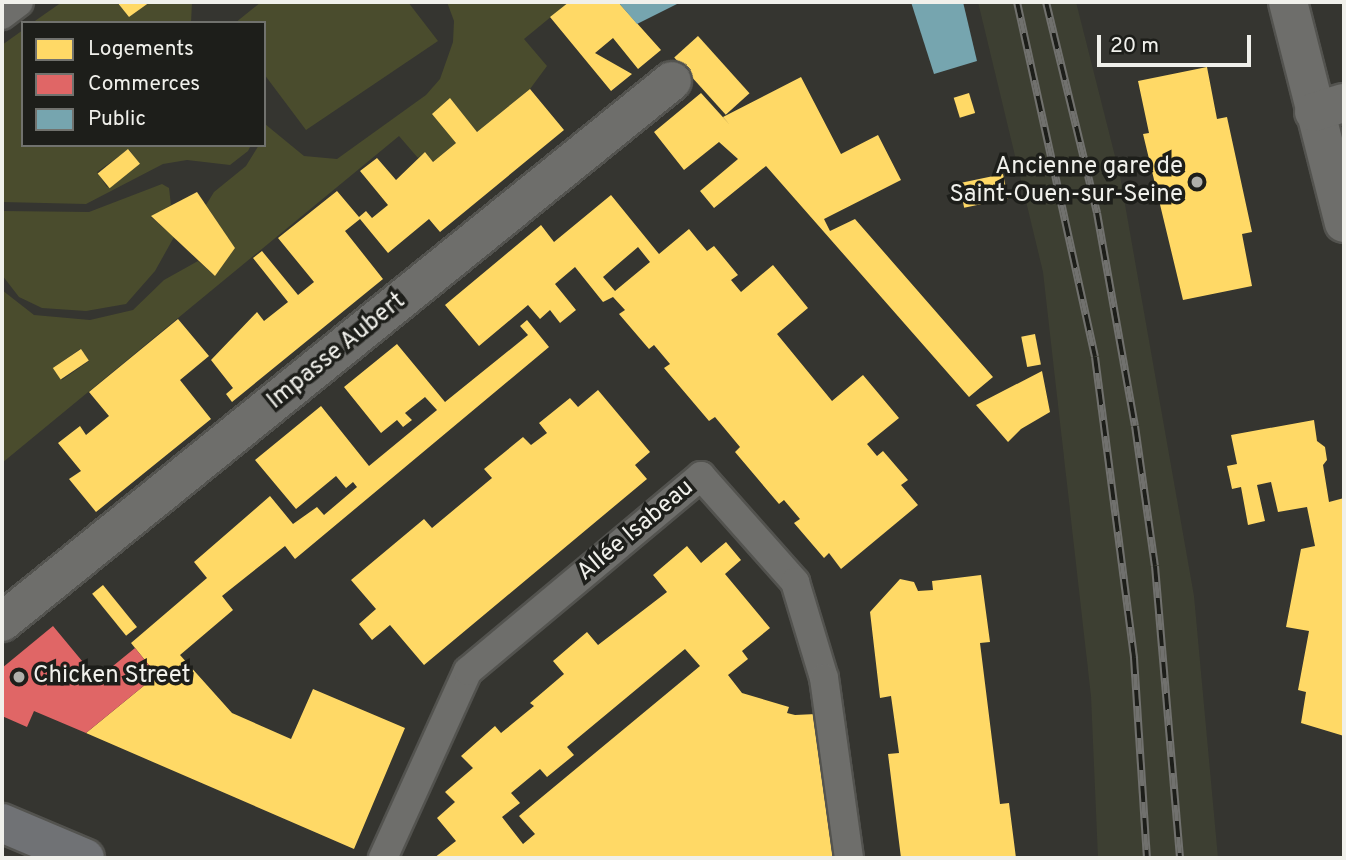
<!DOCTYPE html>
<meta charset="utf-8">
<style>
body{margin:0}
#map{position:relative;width:1346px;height:860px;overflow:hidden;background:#353530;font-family:Overpass,sans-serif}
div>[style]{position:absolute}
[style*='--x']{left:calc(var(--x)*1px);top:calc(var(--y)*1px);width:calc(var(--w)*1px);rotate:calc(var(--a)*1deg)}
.built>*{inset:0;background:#3d3f32}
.green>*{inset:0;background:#4a4c2d}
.homes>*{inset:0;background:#ffd966;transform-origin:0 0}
.shops>*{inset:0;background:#e06666}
.public>*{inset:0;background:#76a5af}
.roads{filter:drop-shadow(2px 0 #53534f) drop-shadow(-2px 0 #53534f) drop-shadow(0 2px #53534f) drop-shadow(0 -2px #53534f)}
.lane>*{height:28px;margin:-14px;padding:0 14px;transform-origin:14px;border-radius:14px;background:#6e6e6b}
.street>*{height:38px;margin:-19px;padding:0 19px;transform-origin:19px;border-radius:19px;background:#6e6e6b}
.primary>*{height:38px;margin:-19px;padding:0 19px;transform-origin:19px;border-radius:19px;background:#707275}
.rail>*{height:8px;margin-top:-4px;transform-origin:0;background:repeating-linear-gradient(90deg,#1d1e1a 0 16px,#71716e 0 32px);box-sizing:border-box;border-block:2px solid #71716e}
.dots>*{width:19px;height:19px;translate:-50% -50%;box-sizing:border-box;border:4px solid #1d1e1a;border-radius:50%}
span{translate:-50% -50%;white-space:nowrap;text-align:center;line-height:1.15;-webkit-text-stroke:7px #1d1e1a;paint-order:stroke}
.poi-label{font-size:24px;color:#f0f0eb}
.right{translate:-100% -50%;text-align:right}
.left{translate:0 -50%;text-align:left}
.street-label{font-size:24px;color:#f0f0eb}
.frame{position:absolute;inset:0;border:4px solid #f0f0eb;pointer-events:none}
.legend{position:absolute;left:21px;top:21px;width:245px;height:126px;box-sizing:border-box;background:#1d1e1a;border:2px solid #71726e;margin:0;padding:9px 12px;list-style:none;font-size:21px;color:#f0f0eb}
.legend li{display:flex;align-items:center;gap:14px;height:35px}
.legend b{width:35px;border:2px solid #71726e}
.scale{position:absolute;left:1097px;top:35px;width:154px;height:32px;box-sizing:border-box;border:4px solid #f0f0eb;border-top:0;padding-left:9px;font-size:21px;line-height:24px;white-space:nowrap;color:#f0f0eb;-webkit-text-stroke:5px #1d1e1a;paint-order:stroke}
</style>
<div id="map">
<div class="built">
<div style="clip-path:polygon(978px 2px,1076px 2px,1120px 176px,1194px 596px,1218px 858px,1098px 858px,1091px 696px,1043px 272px)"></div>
</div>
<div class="green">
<div style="clip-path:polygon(62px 2px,117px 2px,129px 17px,150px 2px,192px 2px,191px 23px,32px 23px)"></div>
<div style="clip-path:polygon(261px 2px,408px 2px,438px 41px,306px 130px,264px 74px,264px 23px,235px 23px)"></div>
<div style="clip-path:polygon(evenodd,447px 2px,569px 2px,524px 39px,547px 66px,530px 89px,477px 132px,450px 99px,456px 143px,433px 162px,425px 152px,418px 158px,399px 136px,2px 463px,2px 290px,34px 315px,90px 320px,133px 310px,164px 280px,198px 261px,215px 276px,235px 248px,206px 205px,214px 192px,246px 166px,259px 145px,264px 145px,265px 124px,304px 156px,337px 159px,426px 95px,440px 79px,453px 42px,454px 21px,447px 2px,80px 349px,89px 361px,62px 380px,53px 368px,80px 349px)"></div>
<div style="clip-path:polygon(evenodd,23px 30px,23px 145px,251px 145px,248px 151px,230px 165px,187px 160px,163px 164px,86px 204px,2px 202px,2px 45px,23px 30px,129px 149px,139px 164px,107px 187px,97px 172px,129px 149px)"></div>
<div style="clip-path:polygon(162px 184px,169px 188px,171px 205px,151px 217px,174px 237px,155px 271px,126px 304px,86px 311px,42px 308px,19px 297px,2px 275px,2px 211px,89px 212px)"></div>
</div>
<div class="homes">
<div style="clip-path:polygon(117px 2px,150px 2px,129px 17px)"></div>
<div style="clip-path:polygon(569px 2px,618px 2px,661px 50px,638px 69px,613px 38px,595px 53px,632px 74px,611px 91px,550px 17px)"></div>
<div style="left:698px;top:36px;width:77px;height:32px;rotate:48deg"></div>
<div style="clip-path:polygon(1207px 67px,1217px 119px,1227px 117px,1252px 232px,1242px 234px,1252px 286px,1183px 300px,1143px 134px,1149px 133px,1138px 81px)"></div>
<div style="clip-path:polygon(801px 77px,841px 154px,878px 135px,901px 180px,824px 219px,830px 231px,855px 219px,993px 377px,969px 397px,766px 166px,714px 208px,700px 191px,738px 159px,719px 142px,684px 170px,654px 132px,701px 93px,730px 125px,723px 117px)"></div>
<div style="clip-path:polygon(530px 89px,564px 130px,440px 232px,429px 219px,388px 253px,360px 219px,345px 231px,383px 279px,232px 402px,226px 394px,233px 388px,211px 360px,257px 312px,264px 321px,288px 302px,253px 258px,262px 251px,298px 295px,314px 282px,278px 238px,337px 191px,359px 217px,366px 211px,372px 218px,388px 205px,360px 171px,377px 158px,396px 180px,425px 152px,433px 162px,456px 143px,432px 114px,450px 98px,477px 132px)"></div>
<div style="left:969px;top:93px;width:21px;height:16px;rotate:73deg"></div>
<div style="left:128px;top:149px;width:19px;height:39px;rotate:51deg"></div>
<div style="left:1003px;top:174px;width:25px;height:45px;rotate:78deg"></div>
<div style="clip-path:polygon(197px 192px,235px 248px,215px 276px,151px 216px)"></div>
<div style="clip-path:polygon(evenodd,611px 195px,659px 254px,689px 229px,707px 251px,714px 246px,738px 275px,731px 280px,741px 292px,773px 265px,808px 308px,777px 334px,832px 401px,863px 375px,899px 418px,867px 444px,877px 456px,883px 451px,908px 480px,901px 485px,918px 505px,841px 569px,829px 553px,824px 558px,794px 523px,800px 519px,784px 500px,779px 504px,735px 452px,740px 447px,715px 417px,709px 421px,664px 368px,670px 364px,654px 345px,649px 349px,619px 314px,625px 310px,613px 297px,603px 302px,575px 267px,555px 284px,576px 310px,560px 323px,550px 310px,540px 319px,528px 305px,479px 346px,445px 305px,541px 225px,554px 242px,611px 195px,638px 247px,650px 262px,615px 291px,603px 277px,638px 247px)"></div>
<div style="clip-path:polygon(178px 319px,209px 356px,180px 380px,211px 419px,96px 512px,69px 479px,81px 471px,58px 443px,80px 426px,86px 435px,109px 416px,89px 392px)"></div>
<div style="clip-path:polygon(527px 320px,549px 347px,295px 559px,285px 546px,222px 596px,233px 610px,180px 655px,232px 713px,291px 739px,313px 689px,405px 728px,354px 849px,86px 733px,157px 675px,131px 643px,207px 578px,194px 562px,270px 496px,293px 524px,317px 507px,324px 515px,357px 487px,353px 482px,346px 488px,336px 476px,296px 509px,255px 460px,321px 406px,369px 466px,437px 410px,425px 397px,405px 413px,412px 420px,403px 427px,397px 420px,381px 433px,344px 387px,397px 344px,445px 402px,528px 335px,520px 326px)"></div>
<div style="left:1035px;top:334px;width:31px;height:14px;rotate:79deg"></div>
<div style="left:81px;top:349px;width:14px;height:34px;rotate:56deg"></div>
<div style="clip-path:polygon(1042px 371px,1050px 412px,1021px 429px,1008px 442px,976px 405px)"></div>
<div style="clip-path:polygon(598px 390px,650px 452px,635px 465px,647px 479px,424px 665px,390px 625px,372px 640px,359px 624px,376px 609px,351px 580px,424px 519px,432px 528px,492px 478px,484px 469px,523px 437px,531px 445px,547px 433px,539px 423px,570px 398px,578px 407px)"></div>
<div style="clip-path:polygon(1314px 420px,1317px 441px,1325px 447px,1327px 460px,1323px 465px,1329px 502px,1344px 498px,1344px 736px,1301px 723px,1306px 692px,1298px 690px,1309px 631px,1286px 627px,1301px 549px,1315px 546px,1307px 507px,1278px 512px,1271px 482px,1257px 485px,1265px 521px,1248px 525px,1241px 487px,1232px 489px,1227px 466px,1237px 464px,1231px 435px)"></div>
<div style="clip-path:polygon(evenodd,726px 542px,741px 560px,725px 574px,770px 628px,742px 651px,748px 659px,728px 675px,742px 693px,789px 707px,787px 713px,795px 715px,816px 714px,834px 858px,434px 858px,456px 841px,437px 818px,455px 802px,445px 792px,473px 768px,461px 756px,495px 726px,501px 733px,534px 706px,530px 703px,564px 674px,553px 661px,587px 632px,598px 645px,667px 592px,653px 575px,687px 546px,701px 563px,726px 542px,685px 649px,700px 666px,519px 816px,535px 834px,523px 844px,502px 817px,520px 803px,511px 793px,540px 769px,547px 777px,574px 755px,567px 747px,685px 649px)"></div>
<div style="clip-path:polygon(981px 575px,990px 642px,980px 643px,1000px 804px,1009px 803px,1016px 858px,901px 858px,888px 754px,899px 753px,891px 696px,880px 698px,870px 612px,900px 579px,914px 582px,918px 591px,933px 590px,932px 581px)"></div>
<div style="left:103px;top:585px;width:54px;height:14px;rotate:51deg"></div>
</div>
<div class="shops">
<div style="clip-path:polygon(53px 626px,97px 679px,135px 648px,157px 675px,86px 733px,34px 711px,27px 727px,2px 716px,2px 668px)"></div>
</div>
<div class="public">
<div style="clip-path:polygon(618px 2px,681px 2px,637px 24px)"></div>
<div style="clip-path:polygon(911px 2px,963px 2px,977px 61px,934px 74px)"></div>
</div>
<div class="roads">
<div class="lane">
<div style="--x:2;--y:15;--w:21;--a:-37"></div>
<div style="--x:383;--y:858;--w:205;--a:-65.6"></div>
<div style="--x:468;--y:671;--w:304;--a:-39.9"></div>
<div style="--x:701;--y:476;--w:142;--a:48.4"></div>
<div style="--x:795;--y:582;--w:100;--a:73.2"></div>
<div style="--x:824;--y:678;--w:182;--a:82.1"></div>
</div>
<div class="street">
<div style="--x:1288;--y:2;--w:228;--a:75.8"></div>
<div style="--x:1314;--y:112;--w:31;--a:-17"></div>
<div style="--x:2;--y:622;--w:861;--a:-38.92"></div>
</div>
<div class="primary">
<div style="--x:2;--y:823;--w:90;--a:22.9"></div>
</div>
</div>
<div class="rail">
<div style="--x:1017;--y:2;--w:363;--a:77.6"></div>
<div style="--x:1095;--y:357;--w:304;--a:82.6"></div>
<div style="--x:1134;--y:658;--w:200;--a:86.3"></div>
<div style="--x:1046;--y:2;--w:217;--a:76.4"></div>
<div style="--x:1097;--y:213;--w:216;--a:79.9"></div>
<div style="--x:1135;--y:426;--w:141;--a:81.9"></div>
<div style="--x:1155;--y:566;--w:293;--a:85.1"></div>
</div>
<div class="dots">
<div style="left:1197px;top:182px;background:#afafaa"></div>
<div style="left:19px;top:677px;background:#afafaa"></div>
</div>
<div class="poi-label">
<span class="right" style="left:1183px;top:182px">Ancienne gare de<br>Saint-Ouen-sur-Seine</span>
<span class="left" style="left:33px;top:677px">Chicken Street</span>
</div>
<div class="street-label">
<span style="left:337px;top:352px;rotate:-39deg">Impasse Aubert</span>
<span style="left:636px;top:531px;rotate:-40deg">Allée Isabeau</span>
</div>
<div class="frame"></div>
<ul class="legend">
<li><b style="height:19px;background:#ffd966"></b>Logements</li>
<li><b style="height:19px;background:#e06666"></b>Commerces</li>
<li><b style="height:19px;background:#76a5af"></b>Public</li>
</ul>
<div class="scale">20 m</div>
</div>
